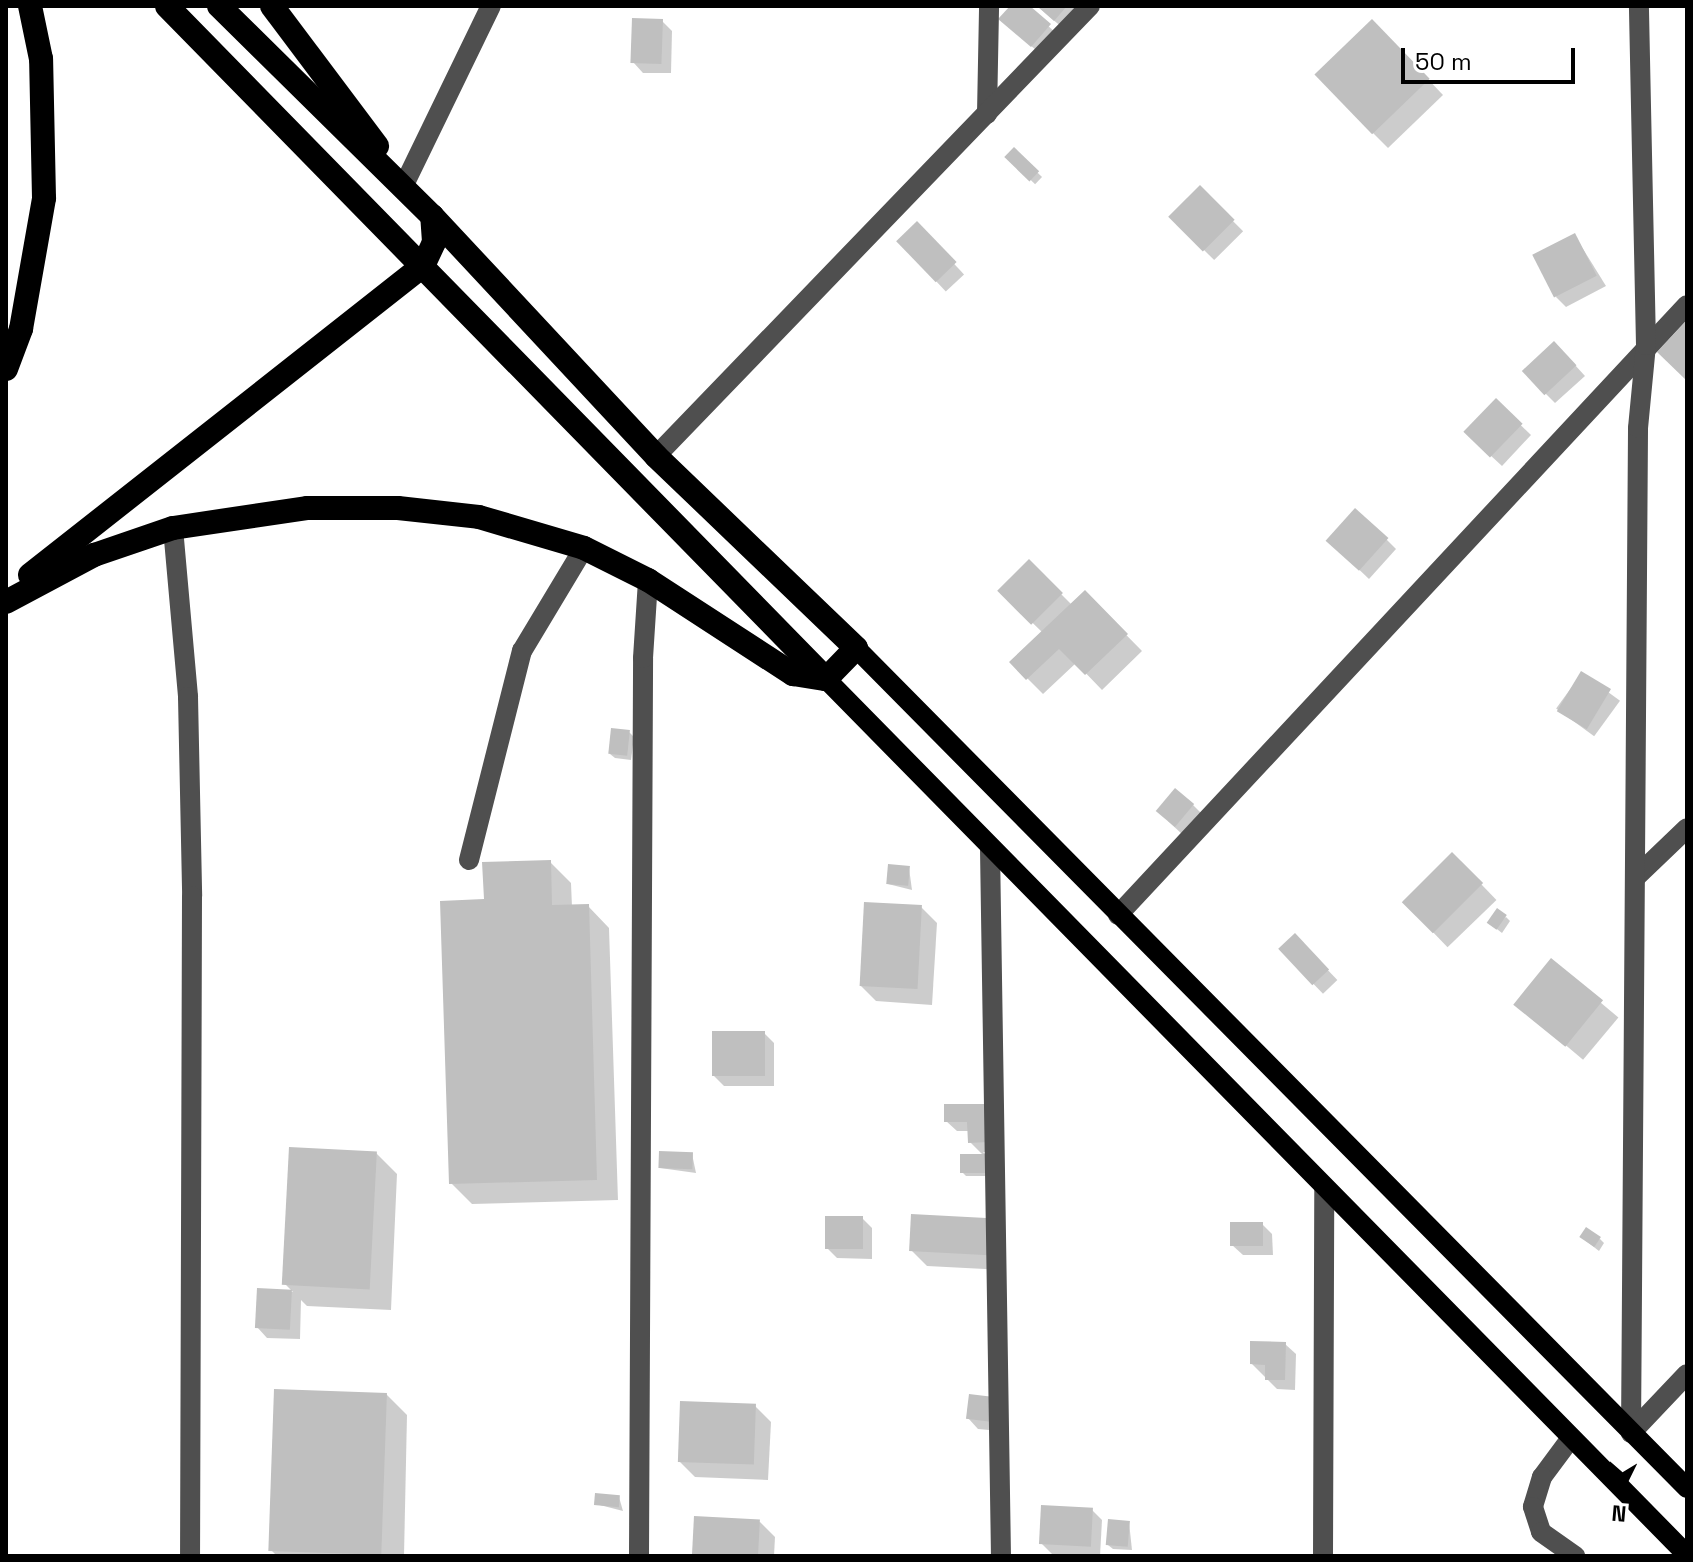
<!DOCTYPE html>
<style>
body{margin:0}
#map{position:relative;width:1693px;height:1562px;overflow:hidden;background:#fff;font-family:"Space Grotesk",sans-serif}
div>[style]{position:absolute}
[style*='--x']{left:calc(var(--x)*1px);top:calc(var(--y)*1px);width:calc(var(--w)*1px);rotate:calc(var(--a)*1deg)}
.shadow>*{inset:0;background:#0003;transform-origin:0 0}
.building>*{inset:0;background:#bfbfbf;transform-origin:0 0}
.minor>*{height:20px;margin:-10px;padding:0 10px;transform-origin:10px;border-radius:10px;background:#4f4f4f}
.major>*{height:20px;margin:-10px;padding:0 10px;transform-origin:10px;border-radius:10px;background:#000}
.highway>*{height:24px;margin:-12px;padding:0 12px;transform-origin:12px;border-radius:12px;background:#000}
span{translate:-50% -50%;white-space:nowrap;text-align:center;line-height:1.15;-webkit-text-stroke:6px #fff;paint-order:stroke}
.frame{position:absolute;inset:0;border:8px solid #000;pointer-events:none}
.north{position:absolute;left:1581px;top:1450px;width:80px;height:80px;-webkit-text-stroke:6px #fff;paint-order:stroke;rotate:185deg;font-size:22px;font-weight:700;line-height:32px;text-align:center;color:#000}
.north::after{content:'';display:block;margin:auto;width:28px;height:36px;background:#000;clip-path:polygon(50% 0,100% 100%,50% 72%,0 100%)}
.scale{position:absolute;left:1401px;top:48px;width:174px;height:36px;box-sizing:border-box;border:4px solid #000;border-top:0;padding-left:10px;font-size:24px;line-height:28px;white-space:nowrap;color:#000;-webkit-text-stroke:6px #fff;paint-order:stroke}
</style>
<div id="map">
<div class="shadow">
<div style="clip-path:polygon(1012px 6px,1027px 6px,1059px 36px,1042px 55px,1011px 29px)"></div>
<div style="clip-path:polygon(1037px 6px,1097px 6px,1071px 35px)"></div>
<div style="clip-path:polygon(662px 21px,672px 31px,671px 73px,643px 73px,633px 62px)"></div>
<div style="clip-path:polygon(1388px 37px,1443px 95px,1388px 148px,1372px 132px)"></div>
<div style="left:1014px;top:150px;width:39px;height:10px;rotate:44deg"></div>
<div style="left:1200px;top:188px;width:61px;height:41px;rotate:45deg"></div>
<div style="left:917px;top:224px;width:69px;height:25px;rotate:47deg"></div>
<div style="clip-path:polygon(1575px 236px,1606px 286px,1566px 307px,1556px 297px)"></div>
<div style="clip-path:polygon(1564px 353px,1585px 376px,1555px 403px,1545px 393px)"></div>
<div style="clip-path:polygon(1496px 401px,1531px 435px,1502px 466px,1476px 442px)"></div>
<div style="clip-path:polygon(1386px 539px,1396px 549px,1369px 579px,1328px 540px)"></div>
<div style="clip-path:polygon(1029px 562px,1072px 605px,1085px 593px,1142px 651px,1102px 690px,1076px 663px,1043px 694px,1012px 663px,1043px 633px,1000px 591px)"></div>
<div style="left:1582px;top:673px;width:47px;height:44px;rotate:36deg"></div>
<div style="clip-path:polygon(629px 732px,634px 737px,631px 760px,615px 758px,610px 754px)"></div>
<div style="clip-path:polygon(1193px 805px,1203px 815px,1184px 836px,1168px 821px)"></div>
<div style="left:1452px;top:854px;width:64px;height:68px;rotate:46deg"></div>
<div style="clip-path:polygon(550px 862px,571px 883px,572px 907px,588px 906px,609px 928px,618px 1200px,472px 1204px,451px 1183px,486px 901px)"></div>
<div style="clip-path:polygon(909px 868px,912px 890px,888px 884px)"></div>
<div style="clip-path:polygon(921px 907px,937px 923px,932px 1005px,876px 1001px,860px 985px)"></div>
<div style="clip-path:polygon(1506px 917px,1510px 921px,1502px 933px,1493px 926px)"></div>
<div style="left:1295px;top:936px;width:61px;height:20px;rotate:46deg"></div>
<div style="left:1551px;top:961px;width:88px;height:55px;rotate:40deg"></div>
<div style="clip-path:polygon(764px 1033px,774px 1043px,774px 1086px,724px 1086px,714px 1076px)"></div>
<div style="clip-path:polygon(987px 1106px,998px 1152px,983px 1152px,992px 1160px,992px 1176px,966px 1176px,962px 1172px,984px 1156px,970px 1142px,970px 1131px,957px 1131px,946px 1121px)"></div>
<div style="clip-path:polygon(376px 1153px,397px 1174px,391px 1310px,307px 1306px,301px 1300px,300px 1339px,267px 1338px,257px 1327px,259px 1290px,293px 1292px,285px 1284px)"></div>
<div style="clip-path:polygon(692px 1154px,696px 1173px,660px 1168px)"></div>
<div style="clip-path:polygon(862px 1218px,872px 1228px,872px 1259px,837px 1258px,827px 1248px)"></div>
<div style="clip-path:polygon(990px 1220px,1004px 1270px,927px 1266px,911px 1250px)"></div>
<div style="clip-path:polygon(1262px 1224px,1272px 1234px,1273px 1255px,1243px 1255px,1232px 1245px)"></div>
<div style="clip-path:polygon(1600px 1239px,1604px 1243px,1599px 1251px,1586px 1241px)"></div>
<div style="clip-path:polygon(1285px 1344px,1296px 1354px,1295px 1390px,1277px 1389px,1252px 1364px)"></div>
<div style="clip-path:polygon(386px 1394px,407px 1415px,404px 1556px,277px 1556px,272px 1551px)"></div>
<div style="clip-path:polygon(993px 1399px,1000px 1431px,978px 1429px,968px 1418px)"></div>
<div style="clip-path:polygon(755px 1406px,771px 1422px,768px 1480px,695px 1477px,679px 1461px)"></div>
<div style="clip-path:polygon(619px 1497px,623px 1511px,596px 1504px)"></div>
<div style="clip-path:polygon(1092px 1510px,1102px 1520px,1100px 1556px,1052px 1554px,1041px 1543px)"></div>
<div style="clip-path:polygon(760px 1522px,775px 1537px,774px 1556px,694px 1556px)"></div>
<div style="clip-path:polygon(1129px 1522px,1132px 1550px,1113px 1549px,1108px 1545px)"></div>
</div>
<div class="building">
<div style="clip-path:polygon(1010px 6px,1030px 6px,1051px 24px,1031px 47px,998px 19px)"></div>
<div style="clip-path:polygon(1037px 6px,1067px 6px,1054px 21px)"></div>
<div style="left:632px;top:18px;width:31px;height:45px;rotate:2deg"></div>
<div style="left:1372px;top:19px;width:83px;height:80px;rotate:46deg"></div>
<div style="left:1014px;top:147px;width:35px;height:14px;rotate:44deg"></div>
<div style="left:1200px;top:185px;width:49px;height:45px;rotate:45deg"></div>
<div style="left:917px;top:221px;width:57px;height:29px;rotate:46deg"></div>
<div style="left:1575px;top:233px;width:48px;height:48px;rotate:63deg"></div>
<div style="clip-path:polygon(1687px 320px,1687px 381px,1657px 352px)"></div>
<div style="left:1554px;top:341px;width:33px;height:44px;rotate:47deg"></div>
<div style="left:1496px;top:398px;width:37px;height:47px;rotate:44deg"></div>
<div style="left:1355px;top:508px;width:45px;height:44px;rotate:42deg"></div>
<div style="left:1029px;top:559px;width:48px;height:45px;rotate:45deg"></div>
<div style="clip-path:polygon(1085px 590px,1128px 634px,1085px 675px,1059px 649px,1026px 680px,1009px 662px)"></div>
<div style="left:1581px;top:671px;width:35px;height:47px;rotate:31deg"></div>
<div style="left:611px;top:728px;width:19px;height:26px;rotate:6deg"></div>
<div style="left:1175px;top:788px;width:25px;height:30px;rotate:40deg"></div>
<div style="left:1452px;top:852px;width:44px;height:71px;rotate:45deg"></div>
<div style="clip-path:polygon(551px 860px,552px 905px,589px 904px,597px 1180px,449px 1184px,440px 901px,484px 899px,482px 862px)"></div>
<div style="left:888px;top:864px;width:22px;height:20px;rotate:5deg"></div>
<div style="left:864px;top:902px;width:58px;height:84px;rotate:3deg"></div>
<div style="left:1497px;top:908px;width:12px;height:18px;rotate:35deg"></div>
<div style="left:1295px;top:933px;width:50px;height:23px;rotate:47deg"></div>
<div style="left:1551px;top:958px;width:67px;height:60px;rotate:39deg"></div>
<div style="left:712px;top:1031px;width:53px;height:45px"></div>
<div style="clip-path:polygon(944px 1104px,988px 1104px,988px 1142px,968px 1143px,967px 1122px,944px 1122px)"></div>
<div style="left:289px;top:1147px;width:88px;height:138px;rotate:3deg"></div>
<div style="left:659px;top:1151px;width:34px;height:17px;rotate:2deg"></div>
<div style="left:960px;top:1154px;width:28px;height:19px"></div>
<div style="left:911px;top:1214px;width:80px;height:37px;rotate:3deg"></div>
<div style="left:825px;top:1216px;width:38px;height:33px"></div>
<div style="left:1230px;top:1222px;width:33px;height:24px"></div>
<div style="left:1586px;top:1227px;width:18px;height:12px;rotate:34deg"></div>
<div style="left:257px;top:1288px;width:35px;height:40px;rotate:3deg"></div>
<div style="clip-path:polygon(1250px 1341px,1286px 1342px,1285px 1380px,1265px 1380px,1265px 1365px,1250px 1364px)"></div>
<div style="left:274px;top:1389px;width:113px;height:162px;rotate:2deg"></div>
<div style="left:969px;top:1394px;width:25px;height:25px;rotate:7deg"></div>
<div style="left:680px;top:1401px;width:76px;height:61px;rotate:2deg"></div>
<div style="left:595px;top:1493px;width:25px;height:12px;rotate:5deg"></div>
<div style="left:1041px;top:1505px;width:52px;height:39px;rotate:3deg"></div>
<div style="left:694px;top:1516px;width:66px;height:40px;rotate:3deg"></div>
<div style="left:1108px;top:1519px;width:22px;height:26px;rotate:5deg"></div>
</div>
<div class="minor">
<div style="--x:987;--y:114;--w:108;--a:-88.9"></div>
<div style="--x:403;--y:187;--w:201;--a:-64.1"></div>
<div style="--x:656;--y:456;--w:625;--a:-46.04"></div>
<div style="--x:173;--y:528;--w:170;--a:84.9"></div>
<div style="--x:188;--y:697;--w:199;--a:88.8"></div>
<div style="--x:192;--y:896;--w:660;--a:90.17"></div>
<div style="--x:990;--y:849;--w:707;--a:89.11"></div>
<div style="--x:469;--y:860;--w:216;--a:-75.8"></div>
<div style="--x:522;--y:651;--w:120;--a:-59"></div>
<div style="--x:1637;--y:876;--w:69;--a:-43.8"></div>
<div style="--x:1118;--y:915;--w:834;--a:-46.99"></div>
<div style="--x:1631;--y:1433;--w:1005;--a:-89.6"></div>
<div style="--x:1638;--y:428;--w:83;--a:-84.5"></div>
<div style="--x:1646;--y:345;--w:339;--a:-91.2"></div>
<div style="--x:1631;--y:1433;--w:81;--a:-46.5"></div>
<div style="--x:1571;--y:1438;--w:49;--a:126.6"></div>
<div style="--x:1542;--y:1477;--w:31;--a:107"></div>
<div style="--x:1533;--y:1507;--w:26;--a:72"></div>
<div style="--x:1541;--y:1532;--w:42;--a:35.2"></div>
<div style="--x:639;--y:1556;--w:898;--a:-89.74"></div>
<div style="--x:643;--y:658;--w:78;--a:-86.3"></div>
<div style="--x:1323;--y:1556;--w:369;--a:-89.8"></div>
</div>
<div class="major">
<div style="--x:856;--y:648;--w:1182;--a:45.31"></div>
<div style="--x:826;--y:679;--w:1228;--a:45.49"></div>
</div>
<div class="highway">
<div style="--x:167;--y:6;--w:942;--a:45.6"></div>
<div style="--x:272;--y:6;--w:175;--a:53.1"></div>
<div style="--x:6;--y:369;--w:43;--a:-69.4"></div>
<div style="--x:21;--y:329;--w:133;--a:-80"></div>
<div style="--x:44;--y:198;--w:139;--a:-91.2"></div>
<div style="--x:41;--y:59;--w:54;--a:-101.7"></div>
<div style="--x:30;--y:575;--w:500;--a:-38.2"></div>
<div style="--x:423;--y:266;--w:26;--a:-65"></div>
<div style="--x:434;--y:242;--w:26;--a:-94"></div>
<div style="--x:6;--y:602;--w:100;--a:-28.1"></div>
<div style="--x:94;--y:555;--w:83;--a:-18.9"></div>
<div style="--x:173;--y:528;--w:135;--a:-8.5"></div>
<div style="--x:307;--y:508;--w:91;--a:0"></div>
<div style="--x:398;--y:508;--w:81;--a:6.3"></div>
<div style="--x:479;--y:517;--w:109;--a:16.4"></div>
<div style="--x:584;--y:548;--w:72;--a:26.6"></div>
<div style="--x:648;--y:580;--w:173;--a:33"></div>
<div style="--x:793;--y:674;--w:33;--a:9"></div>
<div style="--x:826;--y:679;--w:43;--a:-45.9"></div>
<div style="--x:856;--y:648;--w:277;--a:-136.2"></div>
<div style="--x:656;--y:456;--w:328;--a:-133"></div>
<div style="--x:432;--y:216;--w:299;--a:-135.4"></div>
</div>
<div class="frame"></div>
<div class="north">N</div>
<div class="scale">50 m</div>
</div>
